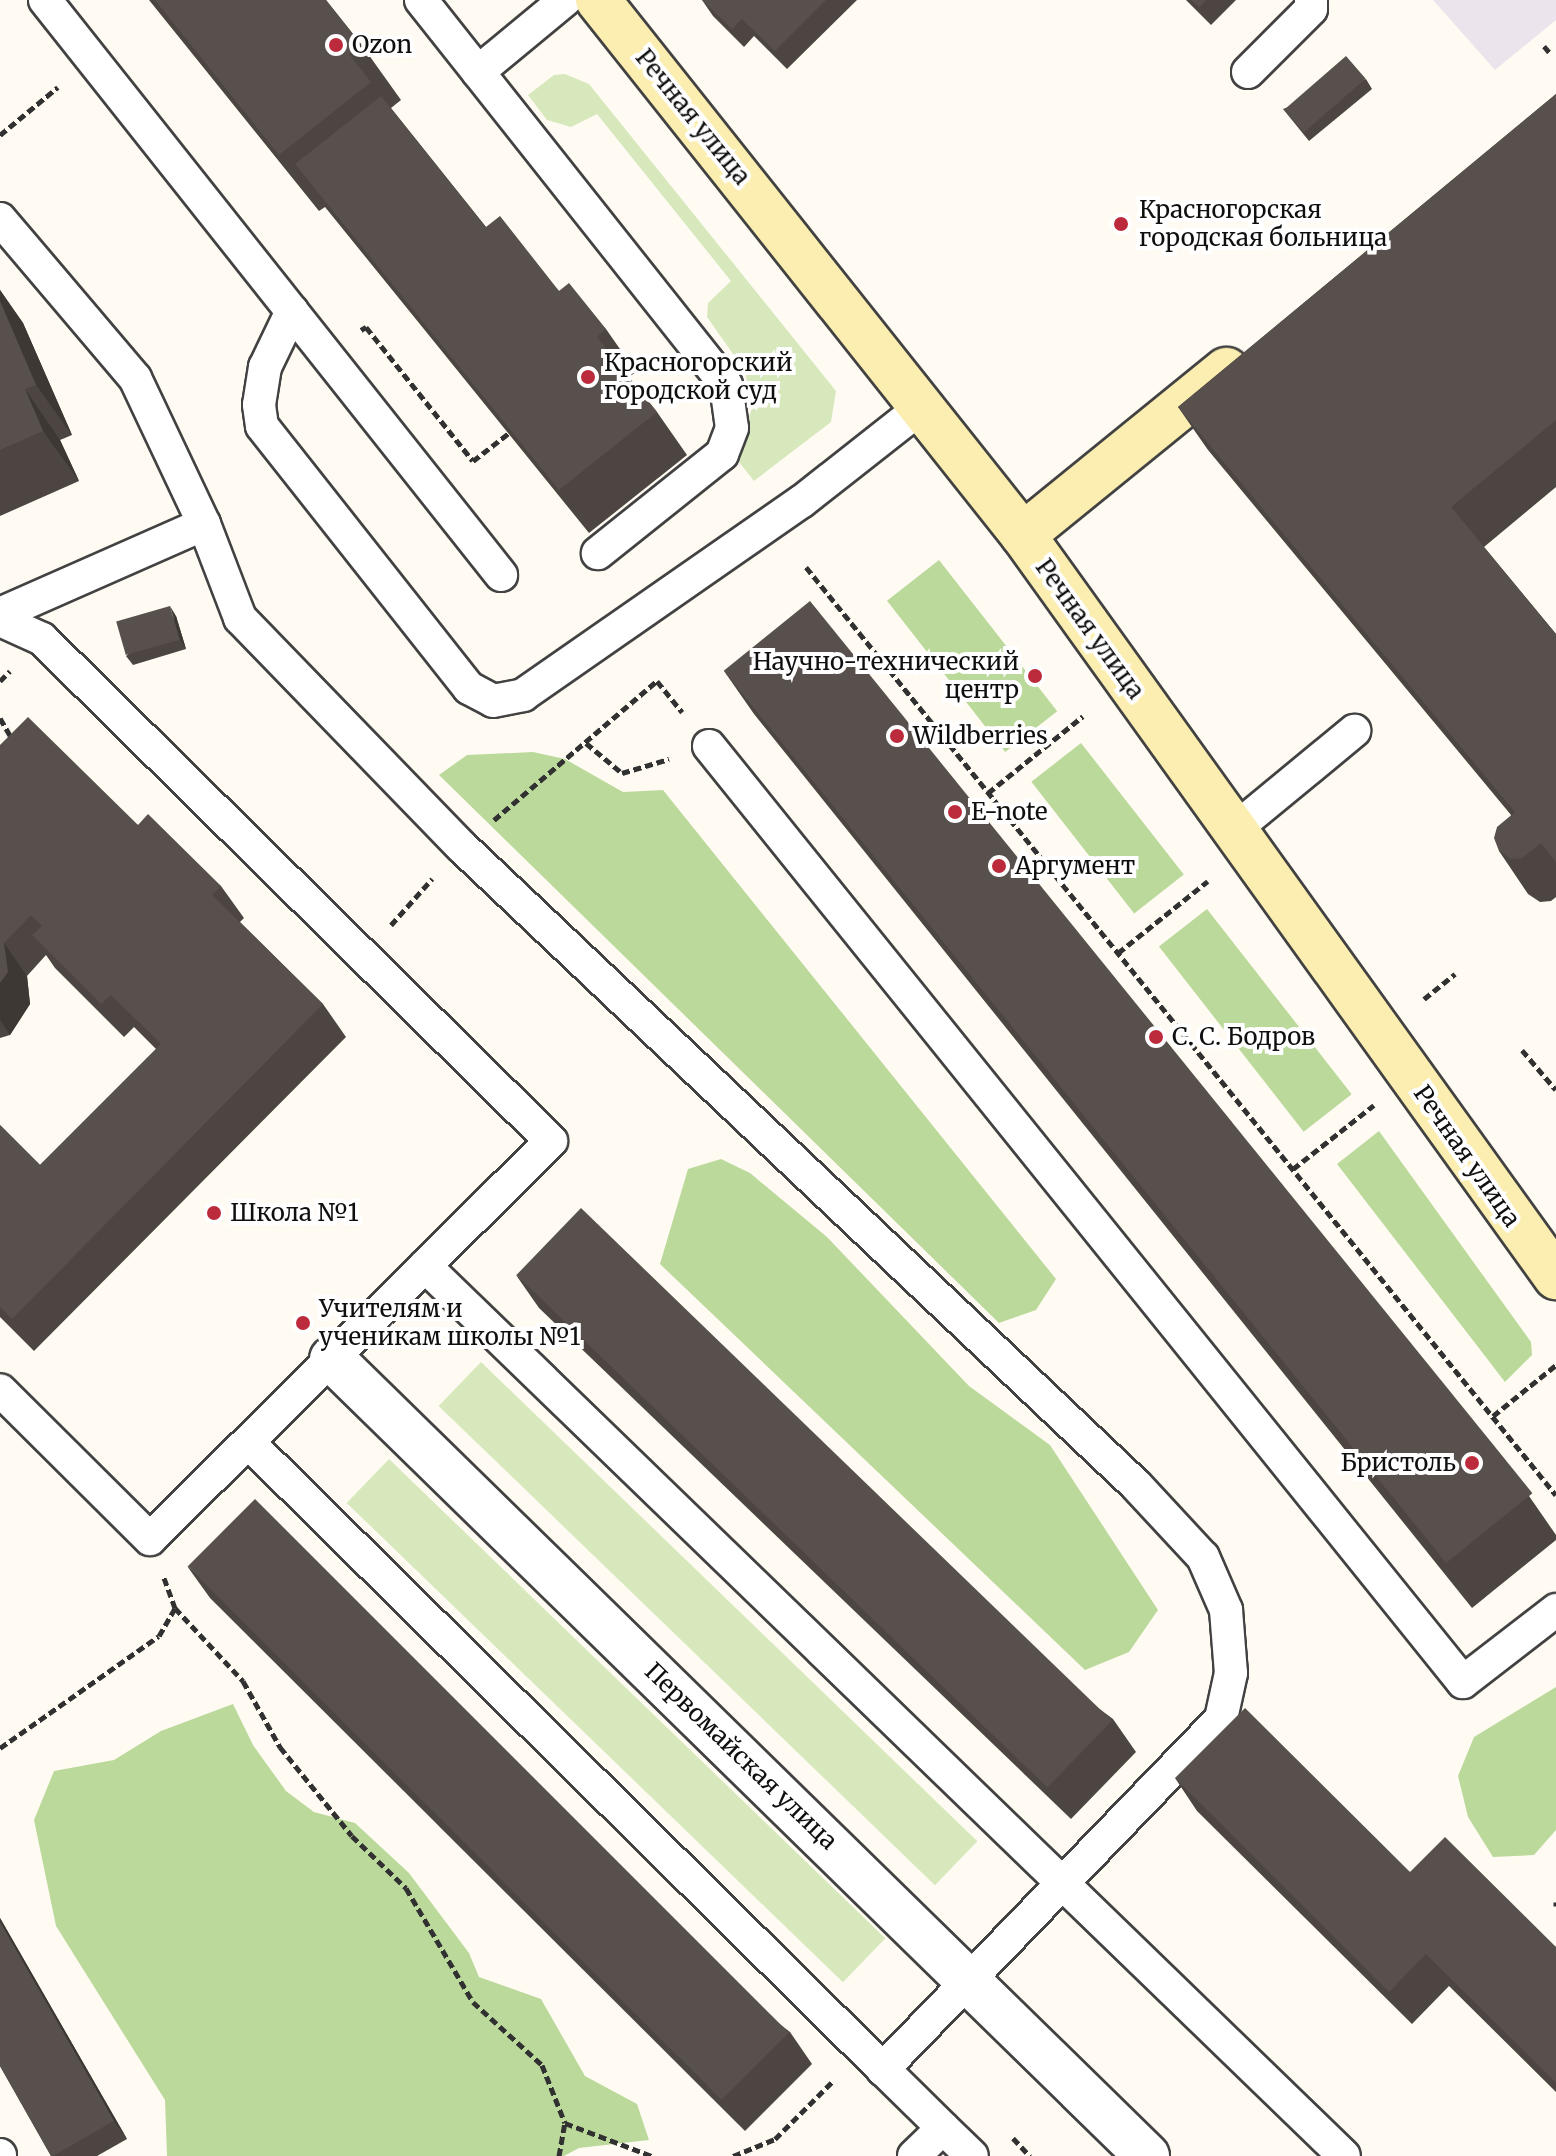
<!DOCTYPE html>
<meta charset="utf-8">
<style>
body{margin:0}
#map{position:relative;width:1556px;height:2156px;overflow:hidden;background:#fffbf2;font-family:Merriweather,serif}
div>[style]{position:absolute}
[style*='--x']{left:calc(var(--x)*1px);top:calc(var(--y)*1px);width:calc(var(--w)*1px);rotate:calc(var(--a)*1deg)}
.industrial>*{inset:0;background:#ece4ed}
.green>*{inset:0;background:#d6e8bc;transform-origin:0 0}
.forest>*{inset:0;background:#bcd99c;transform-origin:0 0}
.path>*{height:5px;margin-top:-2.5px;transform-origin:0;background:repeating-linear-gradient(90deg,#313131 0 8px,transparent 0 12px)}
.roads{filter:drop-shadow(2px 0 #424242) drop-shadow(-2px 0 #424242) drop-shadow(0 2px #424242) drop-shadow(0 -2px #424242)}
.service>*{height:32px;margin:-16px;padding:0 16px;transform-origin:16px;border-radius:16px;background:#fff}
.minor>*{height:44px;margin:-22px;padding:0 22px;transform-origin:22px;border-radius:22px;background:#fff}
.secondary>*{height:44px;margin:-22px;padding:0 22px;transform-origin:22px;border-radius:22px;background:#fceeb0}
.wall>*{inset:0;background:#4c4541}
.shaded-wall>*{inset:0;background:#3e3835}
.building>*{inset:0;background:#58504c;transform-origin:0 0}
.dots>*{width:22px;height:22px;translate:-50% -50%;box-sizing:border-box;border:4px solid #fff;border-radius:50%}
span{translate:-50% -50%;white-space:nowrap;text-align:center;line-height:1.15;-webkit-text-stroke:8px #fff;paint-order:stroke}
.poi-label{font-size:24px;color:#0f0f0f}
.left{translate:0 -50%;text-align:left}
.right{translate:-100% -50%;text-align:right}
.street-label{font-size:24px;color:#0f0f0f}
</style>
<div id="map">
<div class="industrial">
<div style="clip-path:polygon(1433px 0,1556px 0,1556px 20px,1495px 70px)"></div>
</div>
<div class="green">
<div style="clip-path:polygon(565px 74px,589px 84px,836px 391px,831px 422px,754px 481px,736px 458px,752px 408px,745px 371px,707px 317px,708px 303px,731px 281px,597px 114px,571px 127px,547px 120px,528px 95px,554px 75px)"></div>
<div style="left:481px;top:1362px;width:690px;height:61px;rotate:44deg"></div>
<div style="left:389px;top:1459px;width:690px;height:61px;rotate:44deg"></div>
</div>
<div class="forest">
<div style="left:939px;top:560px;width:192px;height:66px;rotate:52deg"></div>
<div style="left:1081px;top:743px;width:167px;height:63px;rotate:52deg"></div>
<div style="clip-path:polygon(533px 752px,565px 759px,623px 792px,663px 790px,1056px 1279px,1036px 1310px,999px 1323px,439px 775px,467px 755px)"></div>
<div style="left:1207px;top:909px;width:235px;height:61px;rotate:52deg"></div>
<div style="clip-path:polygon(1379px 1131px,1531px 1342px,1532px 1355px,1505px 1382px,1337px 1164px)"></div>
<div style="clip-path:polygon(721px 1159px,750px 1173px,827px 1237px,969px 1386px,1050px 1445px,1158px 1610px,1129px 1652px,1085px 1670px,660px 1264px,688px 1169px)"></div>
<div style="clip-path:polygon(1556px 1687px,1556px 1830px,1534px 1855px,1493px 1857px,1468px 1817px,1458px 1776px,1474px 1737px)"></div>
<div style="clip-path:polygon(233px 1704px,253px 1745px,286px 1791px,314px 1812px,355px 1823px,409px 1873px,469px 1953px,479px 1977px,541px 1999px,585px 2076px,637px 2104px,649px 2140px,579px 2148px,564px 2156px,167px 2156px,165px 2100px,56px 1926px,34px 1820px,54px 1771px,114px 1760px,161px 1731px)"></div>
</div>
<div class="path">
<div style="--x:1544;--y:46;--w:8;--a:50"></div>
<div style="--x:0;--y:135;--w:75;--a:-39.6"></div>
<div style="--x:361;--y:330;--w:6;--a:-31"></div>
<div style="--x:366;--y:327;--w:171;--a:51.4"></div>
<div style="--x:473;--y:461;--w:46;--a:-37.9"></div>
<div style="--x:806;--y:567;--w:1193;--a:51.06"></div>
<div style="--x:0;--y:681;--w:14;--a:-45"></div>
<div style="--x:0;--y:718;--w:24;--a:60"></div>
<div style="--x:586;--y:743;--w:47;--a:39.8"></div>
<div style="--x:622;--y:773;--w:49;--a:-16.6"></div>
<div style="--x:988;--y:793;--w:122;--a:-39"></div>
<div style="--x:494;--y:820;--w:214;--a:-40.5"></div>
<div style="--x:657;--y:681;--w:40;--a:51"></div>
<div style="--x:391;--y:925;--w:62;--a:-48.3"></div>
<div style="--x:1118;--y:953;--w:115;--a:-38.7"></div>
<div style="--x:1424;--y:999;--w:40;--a:-39"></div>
<div style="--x:1522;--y:1050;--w:52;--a:49.6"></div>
<div style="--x:1293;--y:1169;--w:103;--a:-38.3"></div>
<div style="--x:1493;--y:1416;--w:81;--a:-39"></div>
<div style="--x:175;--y:1608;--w:100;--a:47"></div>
<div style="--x:243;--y:1681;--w:76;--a:60.7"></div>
<div style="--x:280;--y:1747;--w:114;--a:51"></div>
<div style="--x:352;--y:1836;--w:75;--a:43.9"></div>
<div style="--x:406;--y:1888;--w:132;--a:59.6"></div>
<div style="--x:473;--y:2002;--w:93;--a:42.4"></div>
<div style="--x:542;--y:2065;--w:62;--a:68.4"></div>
<div style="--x:565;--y:2123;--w:93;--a:20.8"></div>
<div style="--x:0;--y:1748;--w:194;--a:-35.2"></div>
<div style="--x:159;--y:1636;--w:32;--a:-60"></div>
<div style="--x:175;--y:1608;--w:33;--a:-110"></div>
<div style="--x:1556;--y:1902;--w:4;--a:90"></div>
<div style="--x:1013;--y:2138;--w:25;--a:47"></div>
<div style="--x:559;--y:2156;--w:34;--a:-80"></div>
<div style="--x:733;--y:2156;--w:45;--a:-22"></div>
<div style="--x:775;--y:2139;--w:82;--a:-45"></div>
</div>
<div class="roads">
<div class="service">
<div style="--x:45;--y:0;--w:734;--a:51.58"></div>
<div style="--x:421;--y:0;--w:491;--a:51.6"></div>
<div style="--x:726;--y:385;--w:43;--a:82.1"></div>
<div style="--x:732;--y:428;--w:28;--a:111"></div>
<div style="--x:722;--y:454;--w:159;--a:141.4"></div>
<div style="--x:478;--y:72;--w:113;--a:-39.6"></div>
<div style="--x:1248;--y:72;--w:89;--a:-45"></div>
<div style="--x:1311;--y:9;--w:9;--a:-90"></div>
<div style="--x:0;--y:219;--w:209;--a:49.7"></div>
<div style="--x:135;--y:378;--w:161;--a:64.7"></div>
<div style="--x:204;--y:524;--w:101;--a:69"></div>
<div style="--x:240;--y:618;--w:319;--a:45.9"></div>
<div style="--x:462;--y:847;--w:928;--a:43.43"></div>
<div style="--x:1136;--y:1485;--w:98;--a:47.1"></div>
<div style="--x:1203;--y:1557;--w:58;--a:66.5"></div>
<div style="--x:1226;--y:1610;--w:63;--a:85.5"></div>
<div style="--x:1231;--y:1673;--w:47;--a:102.3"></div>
<div style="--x:1221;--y:1719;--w:487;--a:134"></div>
<div style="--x:883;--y:2069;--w:892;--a:-135.36"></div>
<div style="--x:292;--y:311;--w:62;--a:115.7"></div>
<div style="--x:265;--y:367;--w:38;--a:99"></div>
<div style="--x:259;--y:405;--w:21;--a:82"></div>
<div style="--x:262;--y:426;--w:334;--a:51.7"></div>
<div style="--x:469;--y:688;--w:27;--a:28"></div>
<div style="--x:493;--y:701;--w:31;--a:-11"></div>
<div style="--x:523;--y:695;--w:338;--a:-34.8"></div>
<div style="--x:801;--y:502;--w:155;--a:-38.2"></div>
<div style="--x:0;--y:614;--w:223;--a:-23.8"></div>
<div style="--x:0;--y:620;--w:46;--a:24.3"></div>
<div style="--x:42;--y:639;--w:715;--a:44.6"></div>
<div style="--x:551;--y:1141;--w:565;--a:135.22"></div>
<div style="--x:150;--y:1539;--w:211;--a:-135.2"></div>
<div style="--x:709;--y:746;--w:1202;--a:51.15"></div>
<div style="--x:1463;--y:1682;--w:118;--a:-37.7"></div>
<div style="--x:1234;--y:830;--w:156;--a:-39.5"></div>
<div style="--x:425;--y:1266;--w:1279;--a:44.08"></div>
<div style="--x:883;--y:2069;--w:84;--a:44.5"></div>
<div style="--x:0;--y:2155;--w:1;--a:90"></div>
<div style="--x:914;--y:2156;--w:40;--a:-44"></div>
<div style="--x:943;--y:2128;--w:40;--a:44"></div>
</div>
<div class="minor">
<div style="--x:332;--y:1359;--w:1140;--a:44.36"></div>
</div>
<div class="secondary">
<div style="--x:598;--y:0;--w:683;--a:51.54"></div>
<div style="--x:1023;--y:535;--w:914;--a:54.31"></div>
<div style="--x:1023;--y:535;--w:262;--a:-39.1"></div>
</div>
</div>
<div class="wall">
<div style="clip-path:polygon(149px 0,326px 0,361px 44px,401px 100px,391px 108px,486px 227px,559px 291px,606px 329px,636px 372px,629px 377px,657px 412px,687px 455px,589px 533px,325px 207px,319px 211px)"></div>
<div style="clip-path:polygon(702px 0,857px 0,787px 69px,754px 36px,744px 47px,713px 16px)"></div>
<div style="clip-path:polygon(1186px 0,1236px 0,1211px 25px)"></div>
<div style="clip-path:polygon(1366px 79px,1372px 89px,1309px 141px,1283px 109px)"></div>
<div style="clip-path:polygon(1556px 94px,1556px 487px,1484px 547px,1556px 634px,1556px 897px,1551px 901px,1540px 902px,1528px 894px,1499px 851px,1511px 815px,1208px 450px,1178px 407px)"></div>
<div style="clip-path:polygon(0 290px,23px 323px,72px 435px,60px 440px,79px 481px,0 516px)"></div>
<div style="clip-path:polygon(176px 616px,186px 649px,133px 665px,126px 656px)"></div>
<div style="clip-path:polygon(724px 671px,1529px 1496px,1556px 1535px,1556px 1540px,1472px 1608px,754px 714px)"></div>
<div style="clip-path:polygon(0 745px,138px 825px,221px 886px,244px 918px,240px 922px,323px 1004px,346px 1037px,34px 1351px,0 1317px,0 1125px,40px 1165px,156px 1049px,134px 1027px,124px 1037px,55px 968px,46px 955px,27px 976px,30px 1004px,10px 1035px,0 1038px)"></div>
<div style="clip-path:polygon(516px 1275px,1113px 1719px,1136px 1752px,1071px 1819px,539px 1308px)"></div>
<div style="clip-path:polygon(187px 1566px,790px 2032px,812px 2064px,745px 2131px,210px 1598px)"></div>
<div style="clip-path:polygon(1175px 1778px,1410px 1872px,1556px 1947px,1556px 2092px,1449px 1986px,1412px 2024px,1197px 1811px)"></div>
<div style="clip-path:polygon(0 1918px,127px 2139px,97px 2156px,51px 2156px,0 2066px)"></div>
</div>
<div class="shaded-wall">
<div style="clip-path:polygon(0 290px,23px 323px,72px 435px,36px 385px,0 301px)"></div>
<div style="clip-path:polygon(25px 389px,60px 440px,79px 481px,43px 431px)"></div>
<div style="clip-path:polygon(170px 606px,176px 616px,186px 649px,180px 640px)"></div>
<div style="clip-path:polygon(4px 943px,27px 976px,30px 1004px,10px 1035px,0 1020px,0 983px)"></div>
<div style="clip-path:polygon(0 1918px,127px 2139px,114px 2121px,0 1922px)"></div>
</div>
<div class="building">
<div style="clip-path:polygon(155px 0,326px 0,361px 44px,349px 54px,371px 82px,279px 155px)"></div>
<div style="clip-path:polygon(702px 0,826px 0,775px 51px,742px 19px,732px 29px)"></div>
<div style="clip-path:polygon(1191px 0,1206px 0,1199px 7px)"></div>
<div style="left:1346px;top:56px;width:30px;height:82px;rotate:49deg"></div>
<div style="clip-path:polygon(1556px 94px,1556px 420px,1451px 507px,1556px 634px,1556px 862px,1541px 843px,1522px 858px,1511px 859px,1499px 851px,1494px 838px,1497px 827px,1515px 812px,1178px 407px)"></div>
<div style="clip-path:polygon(381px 96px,486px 227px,500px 216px,559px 291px,569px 283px,606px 329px,597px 337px,657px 412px,559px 490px,295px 164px)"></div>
<div style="clip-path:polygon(0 301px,36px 385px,25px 389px,43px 431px,0 450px)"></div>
<div style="left:810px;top:601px;width:1148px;height:111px;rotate:51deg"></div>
<div style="left:170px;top:606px;width:35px;height:56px;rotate:74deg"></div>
<div style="clip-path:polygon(28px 717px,138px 825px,148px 814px,221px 886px,212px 895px,323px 1004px,12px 1319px,0 1307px,0 1125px,40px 1165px,161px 1044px,111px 995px,101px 1004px,32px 935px,42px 926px,31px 915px,4px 943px,8px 972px,0 983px,0 745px)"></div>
<div style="left:581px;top:1208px;width:738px;height:93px;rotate:44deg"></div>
<div style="left:255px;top:1499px;width:755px;height:95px;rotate:45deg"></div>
<div style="clip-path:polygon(1245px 1708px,1410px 1872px,1445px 1837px,1556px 1947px,1556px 2083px,1426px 1954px,1389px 1992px,1175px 1778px)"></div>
<div style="clip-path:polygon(0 1922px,114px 2121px,53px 2156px,51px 2156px,0 2066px)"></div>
</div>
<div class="dots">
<div style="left:336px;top:45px;background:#bc2b3c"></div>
<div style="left:1121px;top:224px;background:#bc2b3c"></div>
<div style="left:588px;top:377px;background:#bc2b3c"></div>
<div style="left:1035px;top:676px;background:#bc2b3c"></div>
<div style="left:897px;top:736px;background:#bc2b3c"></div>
<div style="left:955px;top:812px;background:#bc2b3c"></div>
<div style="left:999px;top:866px;background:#bc2b3c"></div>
<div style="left:1156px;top:1037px;background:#bc2b3c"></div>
<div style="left:214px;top:1213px;background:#bc2b3c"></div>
<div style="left:303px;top:1323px;background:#bc2b3c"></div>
<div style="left:1472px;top:1463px;background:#bc2b3c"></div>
</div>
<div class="poi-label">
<span class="left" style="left:352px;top:45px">Ozon</span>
<span class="left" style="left:1139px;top:224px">Красногорская<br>городская больница</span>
<span class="left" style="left:604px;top:377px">Красногорский<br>городской суд</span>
<span class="right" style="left:1019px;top:676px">Научно-технический<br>центр</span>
<span class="left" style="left:913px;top:736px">Wildberries</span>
<span class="left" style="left:971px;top:812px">E-note</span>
<span class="left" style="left:1015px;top:866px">Аргумент</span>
<span class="left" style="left:1172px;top:1037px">С. С. Бодров</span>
<span class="left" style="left:230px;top:1213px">Школа №1</span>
<span class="left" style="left:319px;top:1323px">Учителям и<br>ученикам школы №1</span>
<span class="right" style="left:1456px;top:1463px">Бристоль</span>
</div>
<div class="street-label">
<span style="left:693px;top:117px;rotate:51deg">Речная улица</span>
<span style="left:1090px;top:629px;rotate:54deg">Речная улица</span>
<span style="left:1467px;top:1156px;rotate:55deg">Речная улица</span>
<span style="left:741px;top:1756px;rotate:44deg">Первомайская улица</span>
</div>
</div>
